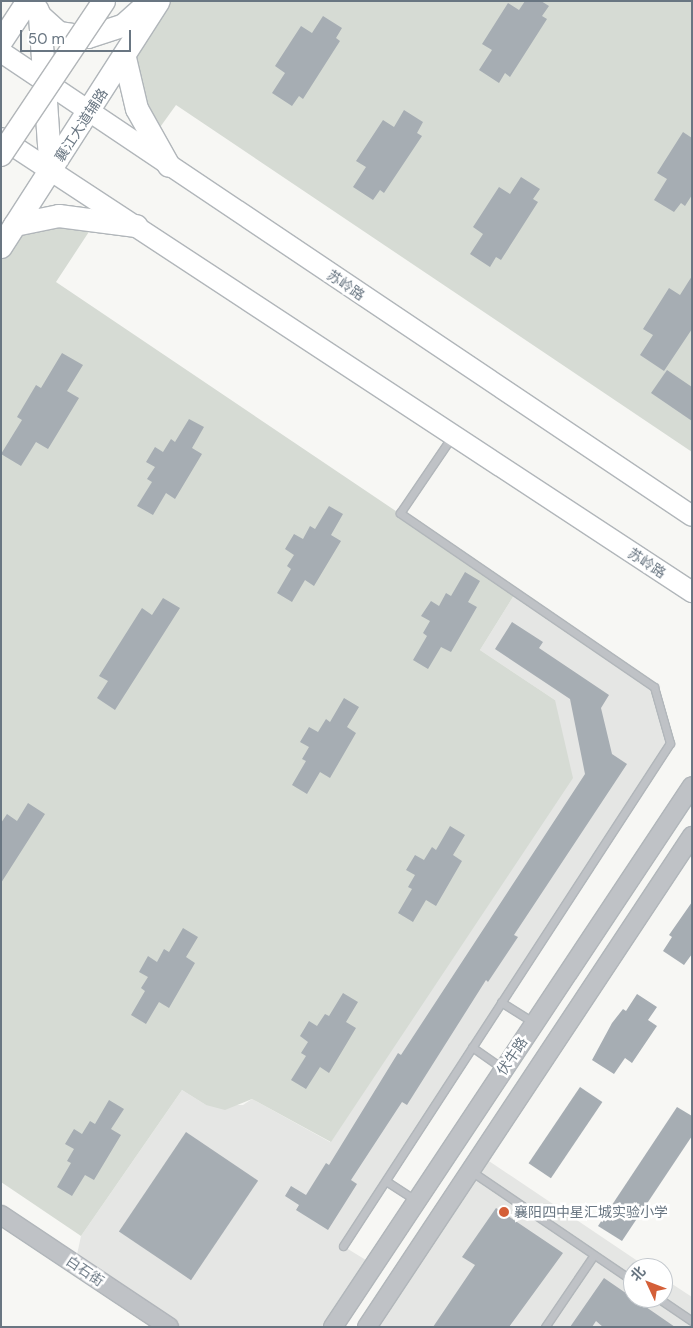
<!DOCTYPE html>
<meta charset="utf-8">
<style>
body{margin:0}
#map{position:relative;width:693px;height:1328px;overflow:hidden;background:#f7f7f4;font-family:"DM Sans","Noto Sans SC",sans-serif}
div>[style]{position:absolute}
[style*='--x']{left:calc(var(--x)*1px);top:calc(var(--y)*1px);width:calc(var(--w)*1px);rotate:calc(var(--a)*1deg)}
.built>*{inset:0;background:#e5e6e4}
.green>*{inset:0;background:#d6dbd4}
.building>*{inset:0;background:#a6adb3;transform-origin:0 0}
.roads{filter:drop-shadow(1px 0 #b1b6ba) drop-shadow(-1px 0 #b1b6ba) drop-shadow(0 1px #b1b6ba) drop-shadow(0 -1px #b1b6ba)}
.service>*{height:7px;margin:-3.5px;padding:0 3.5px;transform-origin:3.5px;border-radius:3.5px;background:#bfc2c6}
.tertiary>*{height:18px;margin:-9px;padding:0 9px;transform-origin:9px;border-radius:9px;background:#bfc2c6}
.secondary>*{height:20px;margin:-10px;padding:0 10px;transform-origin:10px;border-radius:10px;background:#fff}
.primary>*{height:22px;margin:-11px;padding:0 11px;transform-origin:11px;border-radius:11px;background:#fff}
.trunk>*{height:22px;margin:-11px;padding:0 11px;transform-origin:11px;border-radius:11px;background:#fff}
.bridges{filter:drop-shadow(1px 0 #b2b6b9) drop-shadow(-1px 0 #b2b6b9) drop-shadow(0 1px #b2b6b9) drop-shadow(0 -1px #b2b6b9)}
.trunk-bridge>*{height:22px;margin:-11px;padding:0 11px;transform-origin:11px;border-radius:11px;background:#fff}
.dots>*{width:14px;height:14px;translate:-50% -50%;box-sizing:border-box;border:2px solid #fff;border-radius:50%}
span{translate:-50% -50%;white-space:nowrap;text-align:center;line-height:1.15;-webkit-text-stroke:5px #fff;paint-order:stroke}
.street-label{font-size:14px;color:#697682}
.poi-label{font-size:14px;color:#697682}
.left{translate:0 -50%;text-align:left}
.frame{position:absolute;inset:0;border:2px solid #697682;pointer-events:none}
.north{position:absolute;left:623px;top:1258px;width:50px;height:50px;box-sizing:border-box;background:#fff;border:1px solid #c3c8cd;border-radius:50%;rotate:313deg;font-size:14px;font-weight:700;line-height:20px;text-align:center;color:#697682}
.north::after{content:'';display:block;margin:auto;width:18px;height:22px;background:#d45f38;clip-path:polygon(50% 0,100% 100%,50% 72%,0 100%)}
.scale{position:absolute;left:20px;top:30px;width:111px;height:22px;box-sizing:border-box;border:2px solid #697682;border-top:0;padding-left:6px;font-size:15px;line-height:18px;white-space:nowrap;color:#697682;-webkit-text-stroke:4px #fff;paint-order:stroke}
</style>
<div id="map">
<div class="built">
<div style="clip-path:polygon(516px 592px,654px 687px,670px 743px,343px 1246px,374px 1265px,333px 1327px,169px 1327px,75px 1264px,81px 1236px,182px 1090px,206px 1105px,243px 1105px,252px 1099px,330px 1142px,555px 700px,480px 650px)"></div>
<div style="clip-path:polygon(480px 1155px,648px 1268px,633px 1268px,633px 1298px,663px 1298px,663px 1278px,692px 1297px,692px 1327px,367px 1327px)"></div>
</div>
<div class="green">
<div style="clip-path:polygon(159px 1px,692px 1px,692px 452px,176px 105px,153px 137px,125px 58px)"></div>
<div style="clip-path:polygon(96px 221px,56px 282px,516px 592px,480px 650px,555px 700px,573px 778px,331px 1142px,252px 1099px,225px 1110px,206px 1105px,182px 1090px,81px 1236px,1px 1182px,1px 247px,15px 225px)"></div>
</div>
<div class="building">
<div style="clip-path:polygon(525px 1px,541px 1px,549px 6px,542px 16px,547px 19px,510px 77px,505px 73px,499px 83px,479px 70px,492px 50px,482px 44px,508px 3px,519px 10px)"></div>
<div style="clip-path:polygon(323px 16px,342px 28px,336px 38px,340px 41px,303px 99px,299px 96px,292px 106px,272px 93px,285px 73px,275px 66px,301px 26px,312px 33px)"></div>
<div style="clip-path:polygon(404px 110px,423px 122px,417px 133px,422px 136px,384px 193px,380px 190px,373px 200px,353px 187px,366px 167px,356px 161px,383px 120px,394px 127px)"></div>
<div style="clip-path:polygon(683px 132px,692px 138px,692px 195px,685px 206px,681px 203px,674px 212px,654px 200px,667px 179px,657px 173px)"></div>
<div style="clip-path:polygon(521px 177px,540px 189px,533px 199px,538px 202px,501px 260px,496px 257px,490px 267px,470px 254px,483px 234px,473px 227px,499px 187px,510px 194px)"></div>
<div style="clip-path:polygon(692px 276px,692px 329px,664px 371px,640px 355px,653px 335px,643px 329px,669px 288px,680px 295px)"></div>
<div style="clip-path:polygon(62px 353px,83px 365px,67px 391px,79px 398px,48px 449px,36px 442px,21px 466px,1px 454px,22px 420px,17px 417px,36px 385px,41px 388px)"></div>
<div style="clip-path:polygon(667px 370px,692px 387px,692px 421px,651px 393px)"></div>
<div style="clip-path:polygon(189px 419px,204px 427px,192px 448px,202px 454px,175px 499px,166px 493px,153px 515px,137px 506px,152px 482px,147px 479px,155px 467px,146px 462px,155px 447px,163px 452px,171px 439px,175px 442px)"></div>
<div style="clip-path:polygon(329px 506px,343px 514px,331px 535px,341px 541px,314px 586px,305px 580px,292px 602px,277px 593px,291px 569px,287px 566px,294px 555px,285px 549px,294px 534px,303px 539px,310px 526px,315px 529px)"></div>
<div style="clip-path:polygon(465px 572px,480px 581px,468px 602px,477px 607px,451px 652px,441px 647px,428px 669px,413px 660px,427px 636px,423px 633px,430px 621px,421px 616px,431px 601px,439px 606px,446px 593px,451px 596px)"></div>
<div style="clip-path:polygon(163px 598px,180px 608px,115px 710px,97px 698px,108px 681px,99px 676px,142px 608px,152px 615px)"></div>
<div style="clip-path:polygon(512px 622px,543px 642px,539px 648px,609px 695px,601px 708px,612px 754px,627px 764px,514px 935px,518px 937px,488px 982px,486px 980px,407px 1105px,402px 1102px,351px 1180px,357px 1184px,328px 1230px,296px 1210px,299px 1205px,285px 1196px,291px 1186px,306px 1195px,326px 1163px,329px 1165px,398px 1053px,401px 1055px,585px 774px,570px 699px,495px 649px)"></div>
<div style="clip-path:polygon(344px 698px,359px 707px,347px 727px,356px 733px,330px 778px,320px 772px,307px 794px,292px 785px,306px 761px,302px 759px,309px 747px,300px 742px,309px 727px,318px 732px,326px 719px,330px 722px)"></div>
<div style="clip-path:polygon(28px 803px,45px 814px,1px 883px,1px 823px,7px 814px,17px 821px)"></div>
<div style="clip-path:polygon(450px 826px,465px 835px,453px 855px,462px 861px,436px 906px,426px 900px,413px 922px,398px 913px,412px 889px,408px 887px,415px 875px,406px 870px,415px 855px,424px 860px,432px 847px,436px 850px)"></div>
<div style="clip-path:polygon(692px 902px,692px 954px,684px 965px,663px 951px,672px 937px,669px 935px)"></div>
<div style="clip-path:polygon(183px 928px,198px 937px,186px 957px,195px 963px,169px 1008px,159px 1002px,146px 1024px,131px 1015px,145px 991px,141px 988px,148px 977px,139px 972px,148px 956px,157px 962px,164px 949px,169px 952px)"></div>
<div style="clip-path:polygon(343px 993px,358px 1002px,346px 1022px,356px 1028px,329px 1073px,320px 1067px,306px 1089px,291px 1080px,306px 1056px,301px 1053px,308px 1042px,300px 1036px,309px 1021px,317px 1026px,325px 1014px,329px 1016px)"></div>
<div style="clip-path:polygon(637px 994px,657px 1007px,648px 1020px,657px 1026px,632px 1063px,625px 1058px,614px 1074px,592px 1060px,612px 1023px,623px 1009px,626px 1011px)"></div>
<div style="left:580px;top:1087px;width:27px;height:92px;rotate:34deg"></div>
<div style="clip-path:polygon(109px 1100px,124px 1109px,111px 1129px,121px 1135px,94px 1180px,85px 1175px,72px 1196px,57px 1187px,71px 1163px,67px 1161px,74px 1149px,65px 1144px,74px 1129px,82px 1134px,90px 1121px,95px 1124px)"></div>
<div style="clip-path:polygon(677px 1107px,692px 1116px,692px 1136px,622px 1241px,598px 1226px)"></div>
<div style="left:186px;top:1132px;width:87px;height:120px;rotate:34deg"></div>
<div style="clip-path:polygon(496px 1208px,563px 1253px,509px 1327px,433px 1327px,475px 1265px,462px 1257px)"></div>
<div style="clip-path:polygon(604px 1278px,675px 1327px,603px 1327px,596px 1321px,592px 1327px,570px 1327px)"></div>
</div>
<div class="roads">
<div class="service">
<div style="--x:501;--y:1002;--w:39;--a:32"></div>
<div style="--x:472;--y:1047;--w:39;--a:35"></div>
<div style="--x:471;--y:1171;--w:196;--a:34.2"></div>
<div style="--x:386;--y:1181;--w:37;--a:33"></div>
<div style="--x:343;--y:1246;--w:600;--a:-56.97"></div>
<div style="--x:670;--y:743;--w:58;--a:-105.9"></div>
<div style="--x:654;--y:687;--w:308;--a:-145.6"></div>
<div style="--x:400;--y:513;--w:94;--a:-55.8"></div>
<div style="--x:658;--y:1298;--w:41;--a:34.1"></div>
<div style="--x:545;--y:1327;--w:87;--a:-55.8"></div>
</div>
<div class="tertiary">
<div style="--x:1;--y:1215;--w:202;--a:33.7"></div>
<div style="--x:333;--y:1327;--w:649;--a:-56.43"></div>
<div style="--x:367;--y:1327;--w:589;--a:-56.5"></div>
</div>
<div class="secondary">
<div style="--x:1;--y:52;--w:832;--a:33.88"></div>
<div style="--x:1;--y:138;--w:827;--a:33.31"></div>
</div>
<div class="primary">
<div style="--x:37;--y:9;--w:8;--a:67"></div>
<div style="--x:40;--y:16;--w:25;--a:42"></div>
<div style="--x:59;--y:33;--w:29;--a:8"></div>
<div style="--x:88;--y:37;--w:38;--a:-18"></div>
<div style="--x:124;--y:25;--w:36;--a:-42"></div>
<div style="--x:40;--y:16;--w:156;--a:86"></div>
<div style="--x:125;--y:58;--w:52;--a:76.8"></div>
<div style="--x:137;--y:109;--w:65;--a:60.7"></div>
<div style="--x:15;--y:225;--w:45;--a:-11.6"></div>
<div style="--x:59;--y:216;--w:78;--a:7.4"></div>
<div style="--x:1;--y:247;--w:292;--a:-57.3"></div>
</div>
<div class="trunk">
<div style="--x:1;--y:42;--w:49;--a:-56.6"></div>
</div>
</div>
<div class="bridges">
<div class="trunk-bridge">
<div style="--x:1;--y:155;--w:185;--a:-56.2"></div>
</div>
</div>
<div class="dots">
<div style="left:504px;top:1212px;background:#d45f38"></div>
</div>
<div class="street-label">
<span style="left:81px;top:125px;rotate:-57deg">襄江大道辅路</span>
<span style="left:346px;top:285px;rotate:34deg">苏岭路</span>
<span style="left:647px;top:563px;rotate:33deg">苏岭路</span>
<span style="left:512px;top:1056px;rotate:-56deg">伏牛路</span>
<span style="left:85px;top:1271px;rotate:34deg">白石街</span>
</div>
<div class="poi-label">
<span class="left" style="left:514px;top:1212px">襄阳四中星汇城实验小学</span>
</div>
<div class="frame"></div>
<div class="north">北</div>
<div class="scale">50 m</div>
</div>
